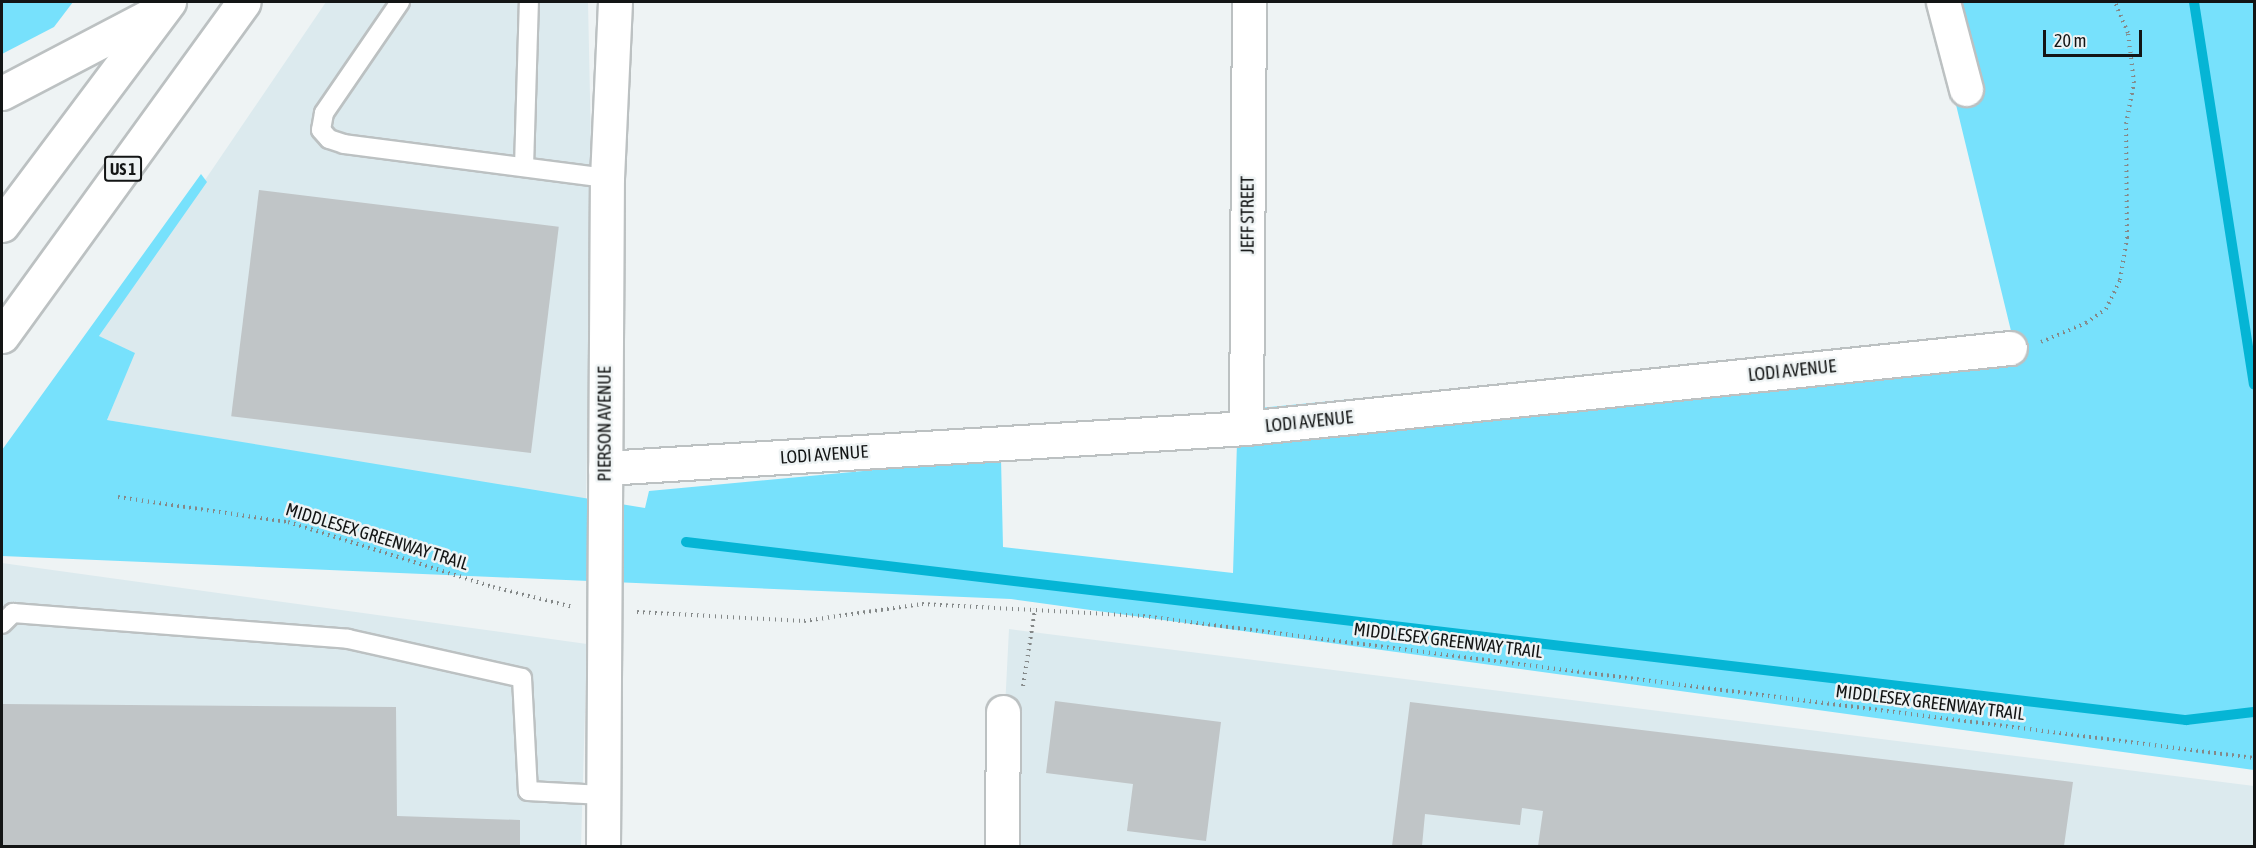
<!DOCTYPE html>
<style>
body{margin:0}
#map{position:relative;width:2256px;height:848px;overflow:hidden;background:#eef3f4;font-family:"Asap Condensed",sans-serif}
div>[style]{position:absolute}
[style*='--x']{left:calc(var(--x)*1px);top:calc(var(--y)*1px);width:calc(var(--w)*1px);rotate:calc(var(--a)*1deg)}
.built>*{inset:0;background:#dceaee}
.green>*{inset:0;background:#77e1fc}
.stream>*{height:10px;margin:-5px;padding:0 5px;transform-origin:5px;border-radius:5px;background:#05b5d5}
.building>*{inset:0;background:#c0c5c7;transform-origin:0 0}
.path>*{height:4px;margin-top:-2px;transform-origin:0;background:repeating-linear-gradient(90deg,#848888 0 1.5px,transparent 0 6px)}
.roads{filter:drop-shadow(2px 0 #bcc1c2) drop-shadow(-2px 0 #bcc1c2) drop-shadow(0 2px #bcc1c2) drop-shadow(0 -2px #bcc1c2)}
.lane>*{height:18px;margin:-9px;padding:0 9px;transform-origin:9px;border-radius:9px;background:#fff}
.street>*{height:33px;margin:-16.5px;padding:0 16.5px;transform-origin:16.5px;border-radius:16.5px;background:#fff}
.highway>*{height:33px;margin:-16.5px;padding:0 16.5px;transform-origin:16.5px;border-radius:16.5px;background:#fff}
span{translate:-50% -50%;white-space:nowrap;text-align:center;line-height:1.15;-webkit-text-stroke:5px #eef3f4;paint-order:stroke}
.shield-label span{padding:2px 4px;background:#eef3f4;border:2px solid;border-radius:4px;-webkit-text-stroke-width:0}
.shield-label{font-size:16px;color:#131515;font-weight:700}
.street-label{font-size:18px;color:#131515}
.frame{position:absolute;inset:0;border:3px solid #131515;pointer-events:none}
.scale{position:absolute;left:2043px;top:30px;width:99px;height:27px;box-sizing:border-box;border:3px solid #131515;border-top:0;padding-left:8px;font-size:18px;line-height:21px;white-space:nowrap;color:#131515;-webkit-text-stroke:4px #eef3f4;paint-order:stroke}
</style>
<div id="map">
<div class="built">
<div style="clip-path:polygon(326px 2px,588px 2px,592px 192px,586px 500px,107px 420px,134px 353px,99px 336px)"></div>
<div style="clip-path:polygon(2px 563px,587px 644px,581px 846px,2px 846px)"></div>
<div style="clip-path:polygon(1009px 629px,2254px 786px,2254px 846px,998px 846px)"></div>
</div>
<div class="green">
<div style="clip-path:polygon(2px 2px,73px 2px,54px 27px,2px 54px)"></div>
<div style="clip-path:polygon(1931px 2px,2254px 2px,2254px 770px,1011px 599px,2px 556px,2px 450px,201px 174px,207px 182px,99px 336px,135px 353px,107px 420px,645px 508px,649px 491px,1001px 458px,1003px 547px,1233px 573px,1238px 410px,2012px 335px)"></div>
</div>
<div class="stream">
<div style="--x:2194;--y:2;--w:387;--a:81.1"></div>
<div style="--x:686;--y:542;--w:1511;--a:6.77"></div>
<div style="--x:2186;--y:720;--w:68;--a:-6.7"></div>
</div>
<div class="building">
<div style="left:259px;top:190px;width:302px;height:228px;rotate:7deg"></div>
<div style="clip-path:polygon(1055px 701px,1221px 722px,1206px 841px,1127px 831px,1133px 784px,1046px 773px)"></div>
<div style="clip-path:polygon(1410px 702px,2073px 782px,2064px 846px,1538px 846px,1543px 811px,1522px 808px,1520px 825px,1425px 814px,1422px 846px,1392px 846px)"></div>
<div style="clip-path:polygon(2px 704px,396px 707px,397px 816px,520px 820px,520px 846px,2px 846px)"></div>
</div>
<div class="path">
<div style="--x:2041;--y:342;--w:49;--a:-22.9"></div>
<div style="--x:2086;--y:323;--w:24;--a:-35"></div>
<div style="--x:2106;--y:309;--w:32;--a:-64"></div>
<div style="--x:2120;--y:280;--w:43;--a:-80.5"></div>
<div style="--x:2127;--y:238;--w:114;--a:-90.5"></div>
<div style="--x:2126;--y:124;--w:42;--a:-79"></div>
<div style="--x:2134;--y:83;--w:50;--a:-96.8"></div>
<div style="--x:2128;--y:33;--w:34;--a:-113"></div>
<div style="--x:118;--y:497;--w:172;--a:8.4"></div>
<div style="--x:288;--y:522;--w:215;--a:17.6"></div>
<div style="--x:493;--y:587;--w:82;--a:14"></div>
<div style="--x:637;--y:612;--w:167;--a:3.1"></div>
<div style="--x:804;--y:621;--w:119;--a:-8.2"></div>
<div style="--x:922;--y:604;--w:221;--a:3.1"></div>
<div style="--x:1143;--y:616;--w:1120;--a:7.28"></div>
<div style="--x:1023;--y:686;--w:78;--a:-81.1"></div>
</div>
<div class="roads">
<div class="lane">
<div style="--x:400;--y:2;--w:135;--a:124.4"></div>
<div style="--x:324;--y:113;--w:17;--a:100"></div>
<div style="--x:321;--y:130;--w:12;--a:48"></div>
<div style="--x:329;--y:139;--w:16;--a:18"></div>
<div style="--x:344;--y:144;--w:265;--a:7.4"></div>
<div style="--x:524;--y:167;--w:165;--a:-88.3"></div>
<div style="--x:2;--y:624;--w:16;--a:-45"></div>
<div style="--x:13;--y:613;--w:336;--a:4.4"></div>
<div style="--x:348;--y:639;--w:178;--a:12.6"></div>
<div style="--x:522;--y:678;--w:113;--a:87"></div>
<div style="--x:528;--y:791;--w:75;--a:3.1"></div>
</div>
<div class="street">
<div style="--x:1943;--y:2;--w:90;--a:75.2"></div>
<div style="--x:1246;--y:428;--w:426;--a:-89.6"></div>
<div style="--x:605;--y:468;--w:642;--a:-3.57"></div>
<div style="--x:1246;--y:428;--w:768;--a:-5.98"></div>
<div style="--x:603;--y:846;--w:668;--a:-89.66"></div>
<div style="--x:607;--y:178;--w:176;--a:-87.4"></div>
<div style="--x:1002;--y:846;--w:134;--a:-89.6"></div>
</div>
<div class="highway">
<div style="--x:2;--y:93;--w:175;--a:-27.6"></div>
<div style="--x:2;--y:225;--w:279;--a:-53.2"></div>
<div style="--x:2;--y:336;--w:412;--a:-54.1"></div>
</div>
</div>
<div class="shield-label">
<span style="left:123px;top:169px">US 1</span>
</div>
<div class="street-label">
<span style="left:1248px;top:215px;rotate:-90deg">JEFF STREET</span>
<span style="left:1792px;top:371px;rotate:-6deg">LODI AVENUE</span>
<span style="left:1309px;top:422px;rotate:-6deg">LODI AVENUE</span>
<span style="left:605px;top:424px;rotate:-90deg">PIERSON AVENUE</span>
<span style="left:824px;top:455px;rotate:-4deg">LODI AVENUE</span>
<span style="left:377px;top:537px;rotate:17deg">MIDDLESEX GREENWAY TRAIL</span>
<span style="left:1448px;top:641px;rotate:7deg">MIDDLESEX GREENWAY TRAIL</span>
<span style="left:1930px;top:703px;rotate:7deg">MIDDLESEX GREENWAY TRAIL</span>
</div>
<div class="frame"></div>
<div class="scale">20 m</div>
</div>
